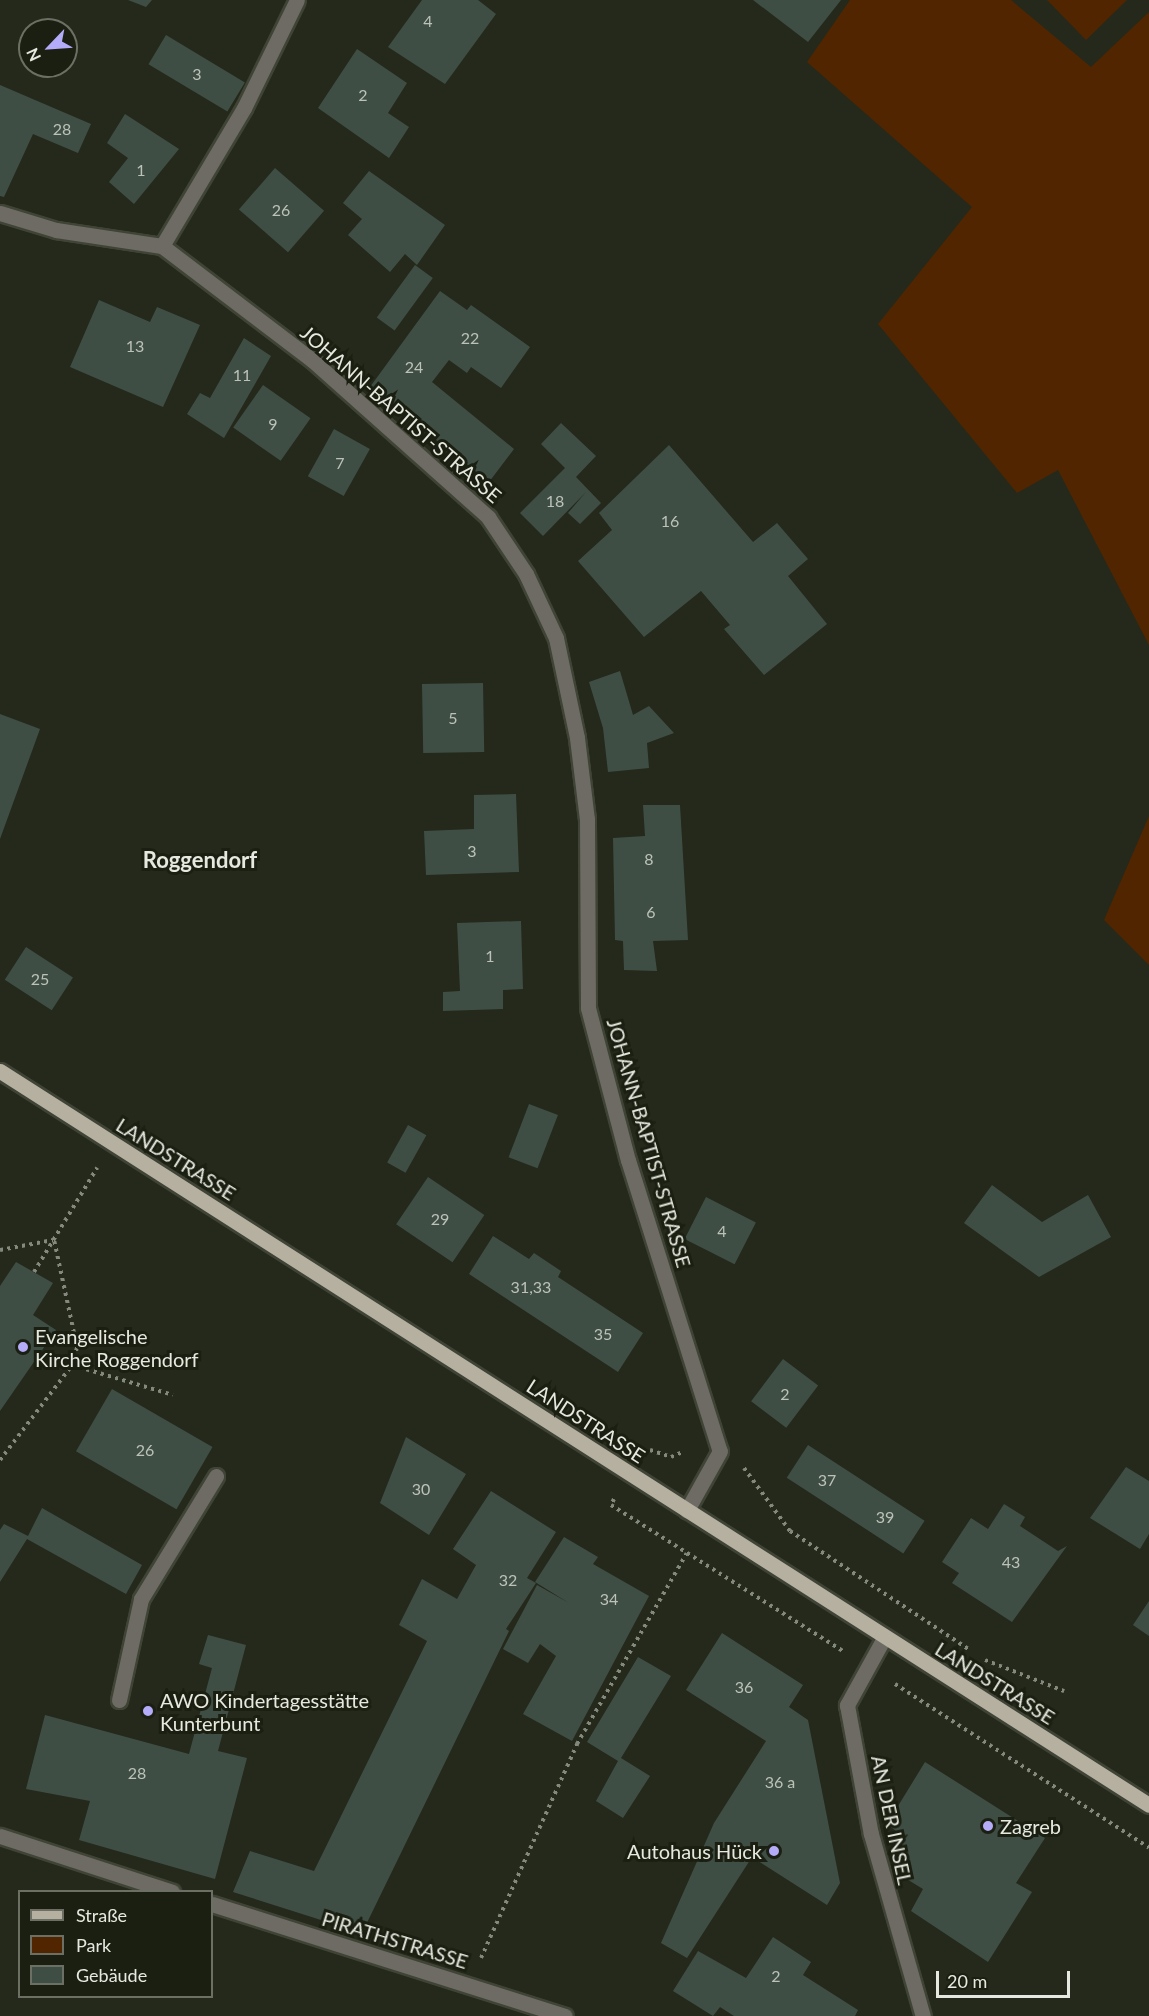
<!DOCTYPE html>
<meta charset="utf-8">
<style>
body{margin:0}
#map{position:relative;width:1149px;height:2016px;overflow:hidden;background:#24291b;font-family:Lato,sans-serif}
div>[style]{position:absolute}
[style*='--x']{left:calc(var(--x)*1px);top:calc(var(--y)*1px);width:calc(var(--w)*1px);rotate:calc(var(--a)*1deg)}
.green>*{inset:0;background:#512500}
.building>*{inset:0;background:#3f4e44;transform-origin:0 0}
.path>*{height:4px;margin-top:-2px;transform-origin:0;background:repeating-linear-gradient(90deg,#84897d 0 3px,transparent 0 7.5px)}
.roads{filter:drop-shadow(2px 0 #3f4436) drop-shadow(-2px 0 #3f4436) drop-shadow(0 2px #3f4436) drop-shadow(0 -2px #3f4436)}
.minor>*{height:15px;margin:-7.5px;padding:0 7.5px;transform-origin:7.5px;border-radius:7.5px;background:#6e6b64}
.major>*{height:15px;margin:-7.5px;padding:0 7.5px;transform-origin:7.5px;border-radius:7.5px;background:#b6b0a1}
.dots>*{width:16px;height:16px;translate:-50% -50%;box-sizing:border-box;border:3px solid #1b1f12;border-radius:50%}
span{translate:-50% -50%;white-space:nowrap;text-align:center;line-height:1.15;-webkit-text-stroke:6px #1b1f12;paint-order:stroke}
.number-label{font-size:16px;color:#bcc2b8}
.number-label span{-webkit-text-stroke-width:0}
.street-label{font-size:20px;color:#e5e9df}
.poi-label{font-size:20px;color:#e5e9df}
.left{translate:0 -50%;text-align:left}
.right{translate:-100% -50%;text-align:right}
.quarter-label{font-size:22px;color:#e5e9df;font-weight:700}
.legend{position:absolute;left:18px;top:1890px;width:195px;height:108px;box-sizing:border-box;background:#1b1f12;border:2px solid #6c7064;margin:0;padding:8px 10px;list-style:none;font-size:18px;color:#e5e9df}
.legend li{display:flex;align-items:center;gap:12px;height:30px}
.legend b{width:30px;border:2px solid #6c7064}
.north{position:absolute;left:18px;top:18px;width:60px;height:60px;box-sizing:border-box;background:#1b1f12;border:2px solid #6c7064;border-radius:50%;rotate:245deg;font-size:16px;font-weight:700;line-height:24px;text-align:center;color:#e5e9df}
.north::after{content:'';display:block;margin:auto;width:21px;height:27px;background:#b4acf9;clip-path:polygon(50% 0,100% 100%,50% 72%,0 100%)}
.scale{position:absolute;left:936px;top:1971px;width:134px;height:27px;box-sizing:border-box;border:3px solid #e5e9df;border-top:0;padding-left:8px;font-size:18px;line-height:21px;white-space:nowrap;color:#e5e9df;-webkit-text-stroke:4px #1b1f12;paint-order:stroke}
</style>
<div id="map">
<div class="green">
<div style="clip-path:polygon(850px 0,1011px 0,1091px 67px,1149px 12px,1149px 645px,1058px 470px,1017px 493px,878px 324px,972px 207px,807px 62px)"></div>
<div style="clip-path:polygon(1047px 0,1127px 0,1086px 40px)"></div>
<div style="clip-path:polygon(1149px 816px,1149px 965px,1104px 920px)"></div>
</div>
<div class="building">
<div style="clip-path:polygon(128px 0,152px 0,146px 7px)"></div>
<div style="clip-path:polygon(422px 0,478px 0,496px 14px,445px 84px,388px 47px)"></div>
<div style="clip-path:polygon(753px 0,841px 0,808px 42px)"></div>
<div style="left:166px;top:35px;width:92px;height:34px;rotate:31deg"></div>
<div style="clip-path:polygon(357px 49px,407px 83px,388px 113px,409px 127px,389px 158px,318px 108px)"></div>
<div style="clip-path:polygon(0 85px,91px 124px,78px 153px,33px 134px,4px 197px,0 196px)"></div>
<div style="clip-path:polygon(125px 114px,179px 149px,134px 204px,109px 182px,128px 158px,107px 143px)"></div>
<div style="left:275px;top:168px;width:65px;height:55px;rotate:41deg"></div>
<div style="clip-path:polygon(369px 171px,445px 225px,417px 265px,405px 254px,390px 272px,348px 235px,362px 219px,343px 203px)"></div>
<div style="left:415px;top:265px;width:22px;height:65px;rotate:36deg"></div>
<div style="clip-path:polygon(440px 291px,467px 310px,471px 305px,530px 347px,501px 388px,471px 367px,467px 373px,449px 360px,432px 382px,514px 449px,489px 482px,370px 387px)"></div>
<div style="clip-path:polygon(99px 300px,150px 322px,157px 307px,200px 325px,163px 407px,70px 367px)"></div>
<div style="clip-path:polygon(244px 338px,271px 356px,224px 438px,187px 414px,200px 393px,210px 398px)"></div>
<div style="left:263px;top:385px;width:58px;height:52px;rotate:35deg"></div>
<div style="clip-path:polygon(561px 423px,596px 456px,576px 477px,601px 503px,580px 524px,568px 513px,586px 492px,543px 536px,520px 513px,565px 468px,541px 444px)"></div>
<div style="left:334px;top:429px;width:41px;height:54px;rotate:29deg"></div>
<div style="clip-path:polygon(669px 445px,753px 542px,777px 523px,808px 559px,788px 576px,827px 624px,764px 675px,724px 629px,730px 625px,701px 591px,644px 637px,578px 561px,612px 530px,599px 513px)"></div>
<div style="clip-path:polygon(620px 671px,633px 715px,649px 706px,674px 733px,647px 743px,649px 768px,608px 772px,603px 728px,589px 682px)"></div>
<div style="left:483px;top:683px;width:69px;height:61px;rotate:89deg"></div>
<div style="clip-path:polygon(0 714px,40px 729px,0 839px)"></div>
<div style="clip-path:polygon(516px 794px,519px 872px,426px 875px,424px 831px,474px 829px,474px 795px)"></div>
<div style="clip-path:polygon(643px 805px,680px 805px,688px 940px,653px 941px,657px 971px,624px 970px,623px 941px,615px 940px,613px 838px,645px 836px)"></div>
<div style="clip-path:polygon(521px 921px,523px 989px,503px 990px,503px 1009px,443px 1011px,443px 992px,460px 991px,457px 923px)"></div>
<div style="left:26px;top:947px;width:56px;height:39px;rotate:33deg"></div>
<div style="left:529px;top:1104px;width:31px;height:57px;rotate:21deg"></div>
<div style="left:408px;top:1125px;width:21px;height:43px;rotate:29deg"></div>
<div style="left:428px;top:1177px;width:68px;height:57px;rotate:34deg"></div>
<div style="clip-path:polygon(992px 1185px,1042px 1222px,1088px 1195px,1111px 1237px,1039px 1277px,964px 1223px)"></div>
<div style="left:706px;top:1197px;width:56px;height:47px;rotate:27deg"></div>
<div style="clip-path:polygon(493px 1236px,529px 1259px,534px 1253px,561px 1271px,558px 1277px,643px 1333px,618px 1372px,469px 1274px)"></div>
<div style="clip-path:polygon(16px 1262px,53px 1283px,33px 1315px,56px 1330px,0 1411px,0 1286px)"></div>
<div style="left:783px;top:1359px;width:44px;height:53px;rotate:37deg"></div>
<div style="left:112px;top:1389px;width:116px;height:72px;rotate:30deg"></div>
<div style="clip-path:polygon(406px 1437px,466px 1474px,429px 1535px,380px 1503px)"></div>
<div style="left:808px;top:1445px;width:139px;height:39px;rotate:33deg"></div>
<div style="clip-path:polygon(1126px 1467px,1149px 1481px,1149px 1534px,1140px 1549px,1090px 1518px)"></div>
<div style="clip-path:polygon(491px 1491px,556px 1532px,527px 1578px,536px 1583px,506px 1629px,509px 1631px,362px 1933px,233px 1892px,250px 1851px,314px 1871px,427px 1641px,399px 1625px,422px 1579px,457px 1599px,476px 1565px,453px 1549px)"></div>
<div style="clip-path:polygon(1004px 1504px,1025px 1517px,1020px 1526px,1058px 1551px,1067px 1546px,1012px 1622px,952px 1583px,959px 1573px,942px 1562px,971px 1518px,988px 1529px)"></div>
<div style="clip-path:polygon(42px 1508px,142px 1565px,126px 1594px,27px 1539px,0 1582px,0 1530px,4px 1524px,28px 1536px)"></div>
<div style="clip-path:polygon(564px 1537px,598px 1557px,593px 1564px,649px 1596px,572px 1741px,523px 1714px,556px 1656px,540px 1644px,528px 1663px,503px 1649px,537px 1585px,569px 1603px,535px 1582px)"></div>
<div style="clip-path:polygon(1149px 1601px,1149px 1636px,1133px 1625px)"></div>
<div style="clip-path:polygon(722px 1633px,803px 1685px,789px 1707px,808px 1720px,840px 1883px,827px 1905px,752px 1857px,687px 1958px,661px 1943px,714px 1823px,766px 1741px,686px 1690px)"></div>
<div style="clip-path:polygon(208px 1635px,246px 1645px,218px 1751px,247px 1758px,215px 1879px,79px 1840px,90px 1801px,26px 1789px,45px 1715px,189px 1754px,212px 1668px,199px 1664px)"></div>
<div style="clip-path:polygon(638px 1657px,671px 1676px,621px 1758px,650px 1776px,623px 1818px,596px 1801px,618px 1761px,587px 1742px)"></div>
<div style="clip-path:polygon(925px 1762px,1045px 1838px,1016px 1883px,1032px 1892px,988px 1962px,911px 1911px,923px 1889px,905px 1878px,896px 1831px,887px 1824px)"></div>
<div style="clip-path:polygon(773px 1937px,811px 1962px,803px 1975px,858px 2010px,855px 2016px,734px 2016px,720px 2007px,713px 2016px,673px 1991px,698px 1951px,746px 1978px)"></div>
</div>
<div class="path">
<div style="--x:0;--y:1250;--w:54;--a:-10.7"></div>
<div style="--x:34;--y:1272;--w:122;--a:-58.8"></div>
<div style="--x:72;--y:1365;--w:105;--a:16.5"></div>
<div style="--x:650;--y:1450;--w:22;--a:18"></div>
<div style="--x:671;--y:1457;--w:13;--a:-23"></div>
<div style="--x:0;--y:1460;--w:119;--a:-52.8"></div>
<div style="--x:72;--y:1365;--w:19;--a:-74"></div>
<div style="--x:77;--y:1347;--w:109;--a:-102.1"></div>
<div style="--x:744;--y:1468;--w:78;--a:53.9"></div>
<div style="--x:790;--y:1531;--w:217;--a:33.5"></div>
<div style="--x:614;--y:1499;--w:7;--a:117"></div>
<div style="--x:611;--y:1505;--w:274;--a:32.2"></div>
<div style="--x:985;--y:1660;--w:85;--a:21.4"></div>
<div style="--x:895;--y:1684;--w:302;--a:32.8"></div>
<div style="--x:481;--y:1958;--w:235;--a:-65.8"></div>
<div style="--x:577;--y:1744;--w:220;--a:-60.1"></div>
</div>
<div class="roads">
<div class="minor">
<div style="--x:0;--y:213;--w:59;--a:16.9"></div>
<div style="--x:56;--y:230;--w:107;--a:8.6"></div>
<div style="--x:162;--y:246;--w:188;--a:37.2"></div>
<div style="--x:312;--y:360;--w:236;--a:41.7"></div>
<div style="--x:488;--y:517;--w:69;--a:56.3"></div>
<div style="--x:526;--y:574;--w:71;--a:64.9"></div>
<div style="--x:556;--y:638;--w:102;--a:78.1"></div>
<div style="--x:577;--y:738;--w:82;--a:83"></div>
<div style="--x:587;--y:819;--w:189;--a:89.7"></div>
<div style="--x:588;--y:1008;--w:157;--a:75.3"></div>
<div style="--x:628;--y:1160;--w:305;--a:72.5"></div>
<div style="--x:720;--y:1451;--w:68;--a:119.2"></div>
<div style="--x:162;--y:246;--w:161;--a:-59.3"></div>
<div style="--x:244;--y:108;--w:120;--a:-63.9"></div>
<div style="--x:884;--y:1638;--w:77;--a:118.9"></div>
<div style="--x:847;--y:1705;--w:131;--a:79.5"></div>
<div style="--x:871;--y:1834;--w:189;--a:74.1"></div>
<div style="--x:119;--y:1700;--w:103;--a:-77.7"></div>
<div style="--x:141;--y:1599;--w:144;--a:-58.6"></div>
<div style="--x:0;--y:1836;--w:181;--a:18"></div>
<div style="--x:212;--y:1904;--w:370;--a:17.6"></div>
</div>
<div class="major">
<div style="--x:0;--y:1071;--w:1363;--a:32.57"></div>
</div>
</div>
<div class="dots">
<div style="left:23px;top:1347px;background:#b4acf9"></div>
<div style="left:148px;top:1711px;background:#b4acf9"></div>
<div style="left:988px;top:1826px;background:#b4acf9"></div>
<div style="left:774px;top:1851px;background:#b4acf9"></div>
</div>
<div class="number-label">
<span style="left:428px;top:21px">4</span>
<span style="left:197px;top:74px">3</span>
<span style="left:363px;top:95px">2</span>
<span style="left:62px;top:129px">28</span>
<span style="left:141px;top:170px">1</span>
<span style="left:281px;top:210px">26</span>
<span style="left:470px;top:338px">22</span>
<span style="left:135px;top:346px">13</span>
<span style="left:414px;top:367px">24</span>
<span style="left:242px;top:375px">11</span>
<span style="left:273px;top:424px">9</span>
<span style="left:340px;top:463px">7</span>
<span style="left:555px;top:501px">18</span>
<span style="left:670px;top:521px">16</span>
<span style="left:453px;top:718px">5</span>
<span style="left:472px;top:851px">3</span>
<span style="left:649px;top:859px">8</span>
<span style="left:651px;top:912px">6</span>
<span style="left:490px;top:956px">1</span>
<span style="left:40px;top:979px">25</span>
<span style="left:440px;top:1219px">29</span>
<span style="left:722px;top:1231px">4</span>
<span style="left:531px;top:1287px">31,33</span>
<span style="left:603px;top:1334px">35</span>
<span style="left:785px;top:1394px">2</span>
<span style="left:145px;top:1450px">26</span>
<span style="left:827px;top:1480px">37</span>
<span style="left:421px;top:1489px">30</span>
<span style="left:885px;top:1517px">39</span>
<span style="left:1011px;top:1562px">43</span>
<span style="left:508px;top:1580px">32</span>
<span style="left:609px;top:1599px">34</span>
<span style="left:744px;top:1687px">36</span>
<span style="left:137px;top:1773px">28</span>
<span style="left:780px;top:1782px">36 a</span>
<span style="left:776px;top:1976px">2</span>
</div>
<div class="street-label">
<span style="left:401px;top:414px;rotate:41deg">JOHANN-BAPTIST-STRASSE</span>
<span style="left:649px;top:1143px;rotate:74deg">JOHANN-BAPTIST-STRASSE</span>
<span style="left:176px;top:1159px;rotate:32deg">LANDSTRASSE</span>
<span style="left:586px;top:1421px;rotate:33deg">LANDSTRASSE</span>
<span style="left:995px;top:1683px;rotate:32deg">LANDSTRASSE</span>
<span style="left:892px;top:1820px;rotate:78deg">AN DER INSEL</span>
<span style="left:395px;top:1940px;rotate:17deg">PIRATHSTRASSE</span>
</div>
<div class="poi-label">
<span class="left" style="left:35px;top:1348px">Evangelische<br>Kirche Roggendorf</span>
<span class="left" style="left:160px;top:1712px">AWO Kindertagesstätte<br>Kunterbunt</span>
<span class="left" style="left:1000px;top:1826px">Zagreb</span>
<span class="right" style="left:762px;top:1851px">Autohaus Hück</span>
</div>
<div class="quarter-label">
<span style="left:200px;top:860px">Roggendorf</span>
</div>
<ul class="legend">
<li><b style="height:8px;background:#b6b0a1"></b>Straße</li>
<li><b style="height:16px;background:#512500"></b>Park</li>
<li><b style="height:16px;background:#3f4e44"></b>Gebäude</li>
</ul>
<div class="north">N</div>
<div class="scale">20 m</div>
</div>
